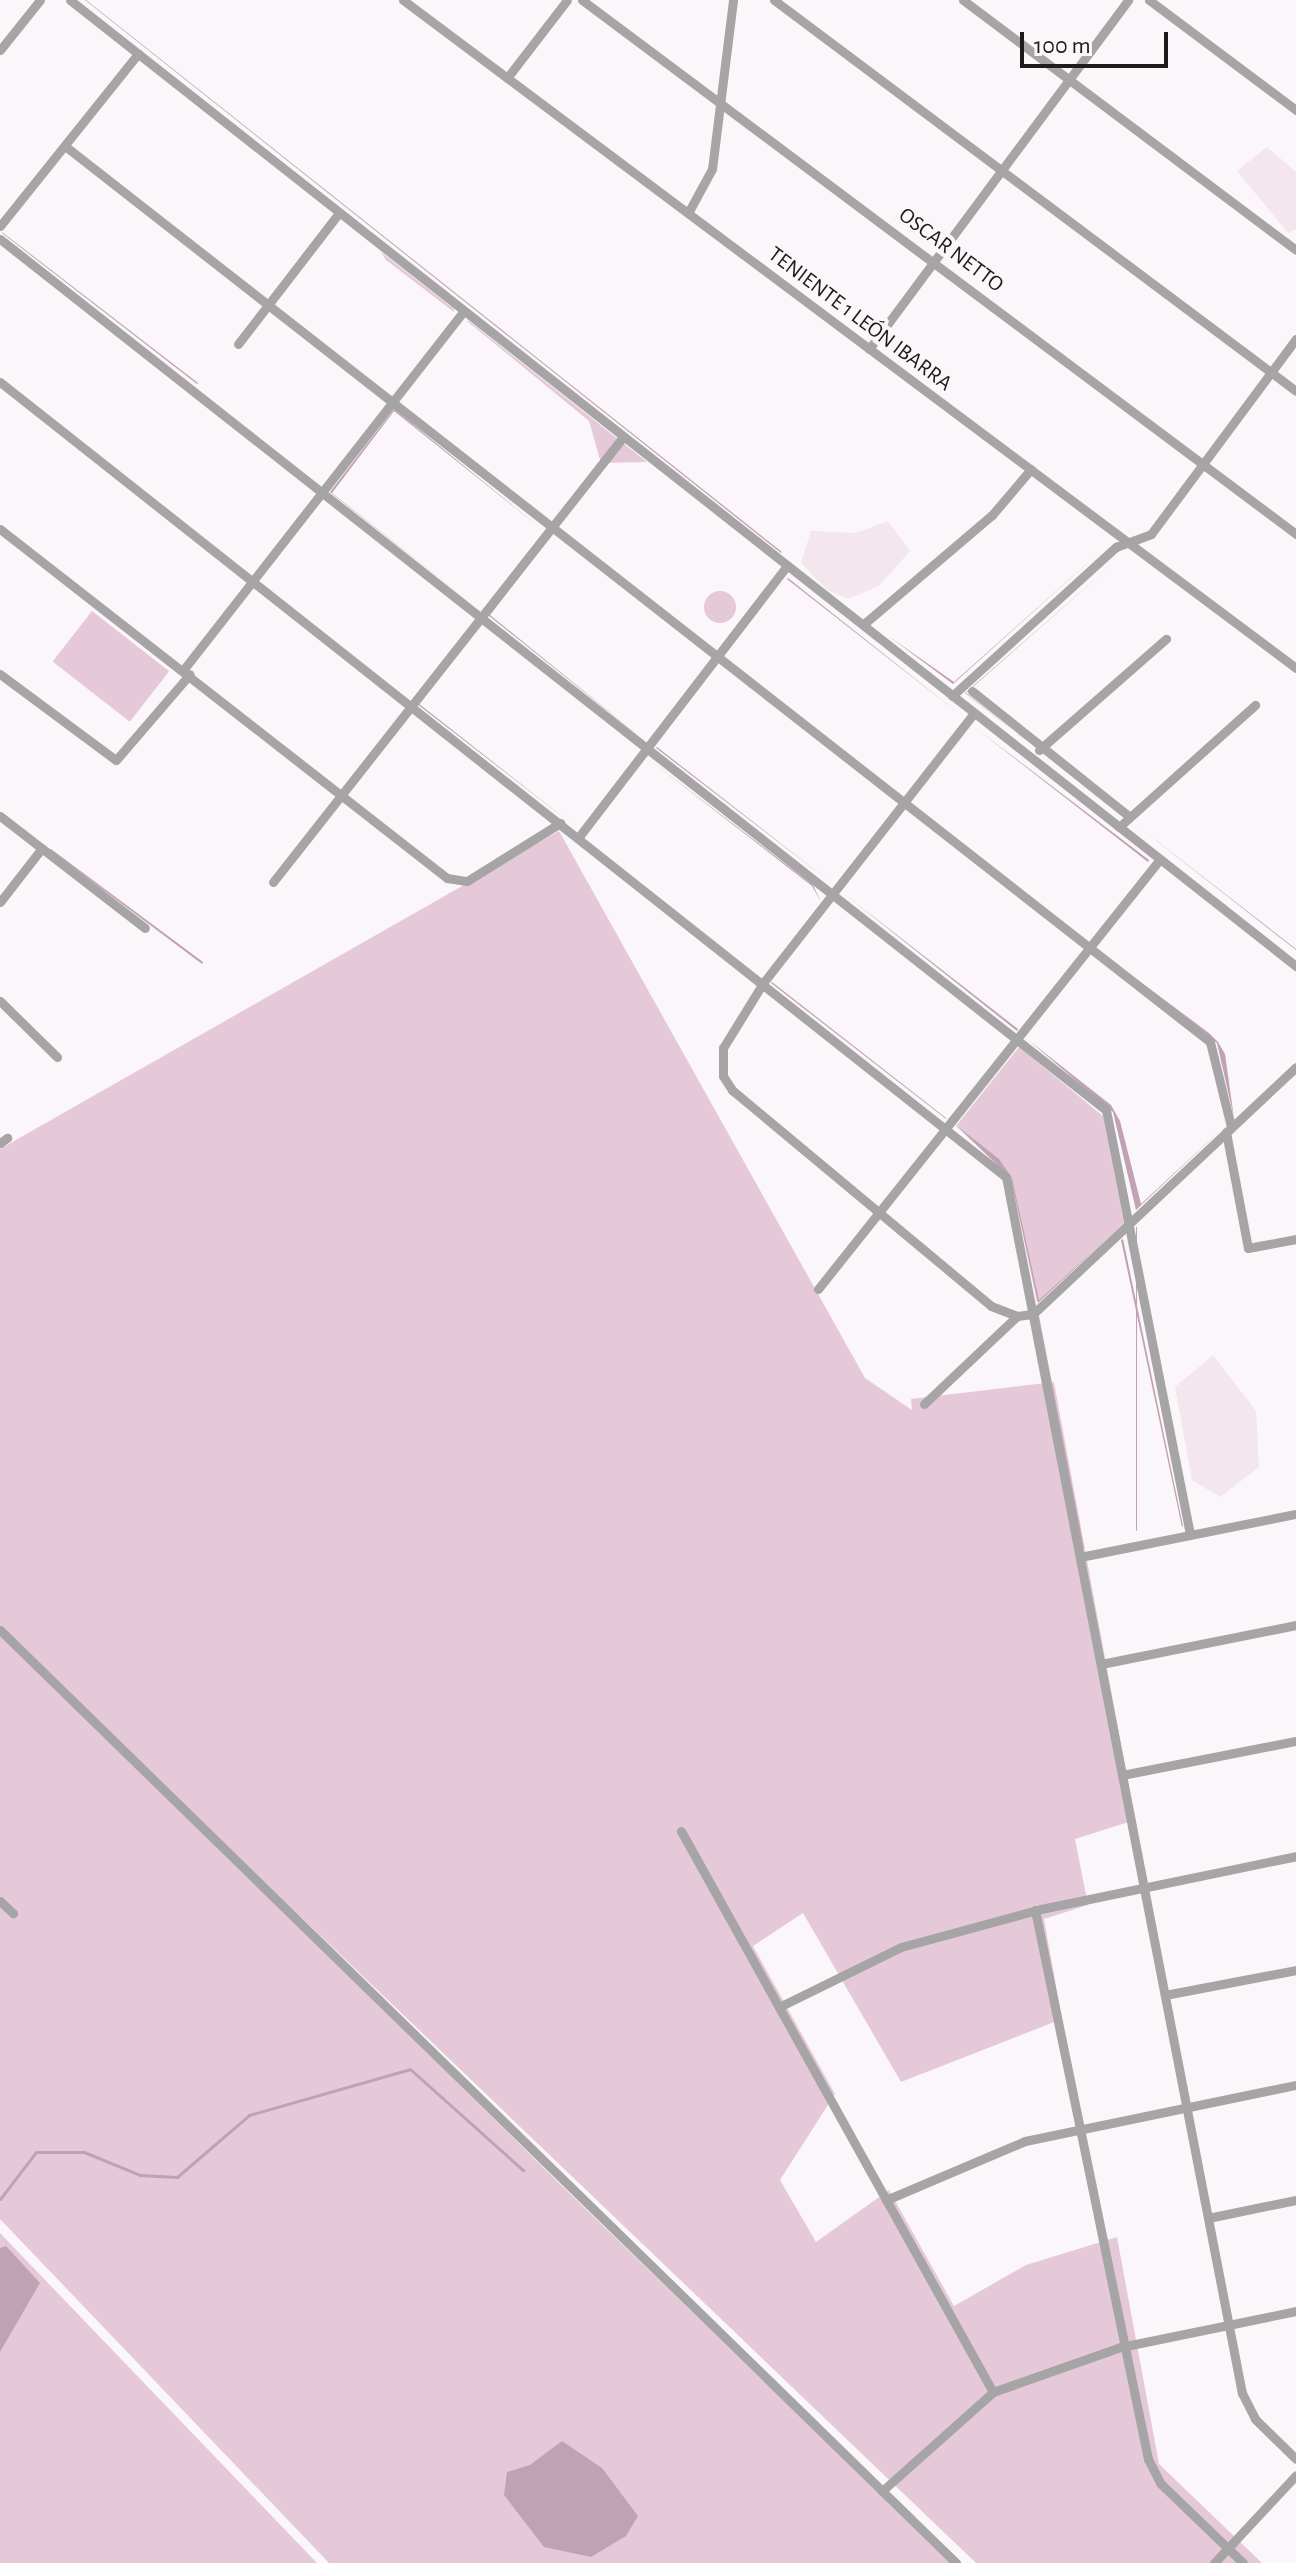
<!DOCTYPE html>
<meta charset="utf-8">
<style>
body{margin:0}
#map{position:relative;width:1296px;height:2563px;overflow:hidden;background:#fbf6f9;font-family:"Alegreya Sans",sans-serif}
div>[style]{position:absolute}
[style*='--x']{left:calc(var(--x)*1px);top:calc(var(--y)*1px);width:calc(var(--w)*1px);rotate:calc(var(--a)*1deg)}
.built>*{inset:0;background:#f3e6ed}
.green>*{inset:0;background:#e5c9d9;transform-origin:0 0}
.round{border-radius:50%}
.water>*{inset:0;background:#c1a2b4;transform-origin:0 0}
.stream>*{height:3px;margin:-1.5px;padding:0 1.5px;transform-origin:1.5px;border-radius:1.5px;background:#c1a2b4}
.street>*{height:9px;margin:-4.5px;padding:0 4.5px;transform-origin:4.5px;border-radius:4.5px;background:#a6a4a5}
span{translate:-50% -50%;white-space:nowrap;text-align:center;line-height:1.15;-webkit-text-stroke:8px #fbf6f9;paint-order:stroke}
.street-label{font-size:22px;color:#1d1b1c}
.scale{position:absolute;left:1020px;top:32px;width:148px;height:36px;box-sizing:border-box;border:4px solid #1d1b1c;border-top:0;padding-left:10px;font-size:24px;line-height:28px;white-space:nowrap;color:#1d1b1c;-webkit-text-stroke:6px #fbf6f9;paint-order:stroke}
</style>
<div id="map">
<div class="built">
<div style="clip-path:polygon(1267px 147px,1296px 172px,1296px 229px,1288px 233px,1237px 171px)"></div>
<div style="clip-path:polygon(888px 521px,910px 551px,879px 586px,848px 599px,827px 590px,801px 563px,811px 531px,856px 533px)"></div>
<div style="clip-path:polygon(1213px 1355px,1256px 1411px,1259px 1467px,1220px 1497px,1192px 1480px,1175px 1387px)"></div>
</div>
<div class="green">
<div style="clip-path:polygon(381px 252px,454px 309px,454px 312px,386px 260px)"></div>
<div style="clip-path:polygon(467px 321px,469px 321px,647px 462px,601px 463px,589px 421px)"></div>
<div class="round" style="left:704px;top:591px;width:32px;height:32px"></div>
<div style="left:92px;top:611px;width:98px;height:64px;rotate:38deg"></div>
<div style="clip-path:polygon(559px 831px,865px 1378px,912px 1410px,911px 1399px,1054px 1382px,1135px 1820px,1075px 1839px,1088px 1905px,1044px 1919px,1062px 2019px,901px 2082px,803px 1913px,753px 1946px,835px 2094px,780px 2180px,816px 2242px,889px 2190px,954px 2306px,1026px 2265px,1117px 2237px,1159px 2464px,1262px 2563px,976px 2563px,0 1629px,0 1149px)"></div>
<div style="clip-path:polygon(1019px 1047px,1103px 1116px,1124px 1223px,1037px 1302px,1011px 1178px,956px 1126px)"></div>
<div style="clip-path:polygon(0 1631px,560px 2184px,951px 2563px,329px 2563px,0 2219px)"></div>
<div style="clip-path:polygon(0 2233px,317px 2563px,0 2563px)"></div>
</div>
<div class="water">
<div style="clip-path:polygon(85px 0,86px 0,782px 552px,781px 553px)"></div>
<div style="clip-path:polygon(2px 232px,198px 383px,197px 384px,2px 233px)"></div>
<div style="clip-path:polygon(394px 409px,543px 530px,394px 411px,332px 493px,480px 610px,330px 492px)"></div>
<div style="clip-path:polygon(549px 538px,490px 615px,644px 740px,488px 615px)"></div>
<div style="clip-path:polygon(1112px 541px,953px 684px,887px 635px,954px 682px)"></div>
<div style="clip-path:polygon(1124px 554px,966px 693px,1030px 744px,965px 693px)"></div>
<div style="clip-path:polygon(788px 578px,962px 716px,787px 579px)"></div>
<div style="clip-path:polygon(418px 703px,577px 828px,417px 704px)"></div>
<div style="clip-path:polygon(973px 726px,1149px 860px,1148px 862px)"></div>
<div style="clip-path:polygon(657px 747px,833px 884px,656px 748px)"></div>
<div style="clip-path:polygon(647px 758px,813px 885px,821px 902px,812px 886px)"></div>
<div style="clip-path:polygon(1135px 824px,1296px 949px,1296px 950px)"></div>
<div style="clip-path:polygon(51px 849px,203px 962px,202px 964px,50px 850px)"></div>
<div style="clip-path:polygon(843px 893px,1018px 1029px,1017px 1031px)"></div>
<div style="clip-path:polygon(1099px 951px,1209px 1033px,1218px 1042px,1225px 1054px,1234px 1118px,1217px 1043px)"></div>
<div style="clip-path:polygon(772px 982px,946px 1118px,946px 1119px,771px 983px)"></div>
<div style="clip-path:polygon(1027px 1039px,1111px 1105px,1120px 1121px,1141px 1204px,1226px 1125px,1136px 1210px,1113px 1112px)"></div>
<div style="clip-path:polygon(957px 1126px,999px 1159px,1012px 1178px,1039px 1300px,1123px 1224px,1038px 1303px,1011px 1178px)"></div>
<div style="left:1136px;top:1227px;width:1px;height:304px"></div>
<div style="clip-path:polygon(1123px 1239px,1183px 1526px,1182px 1527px,1121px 1240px)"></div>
<div style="clip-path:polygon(1037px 1316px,1039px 1316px,1084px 1548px,1083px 1549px)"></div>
<div style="clip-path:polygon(6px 2246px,40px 2283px,0 2352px,0 2248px)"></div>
<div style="clip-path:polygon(562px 2441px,602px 2468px,638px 2516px,626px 2536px,591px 2557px,544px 2547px,504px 2495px,507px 2472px,530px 2465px)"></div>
</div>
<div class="stream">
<div style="--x:0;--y:2199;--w:59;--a:-52.5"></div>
<div style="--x:36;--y:2152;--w:48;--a:0"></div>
<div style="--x:84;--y:2152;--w:61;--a:22.3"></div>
<div style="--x:140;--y:2175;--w:37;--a:3"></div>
<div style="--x:177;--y:2177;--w:95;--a:-40.7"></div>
<div style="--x:249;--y:2115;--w:167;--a:-15.9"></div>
<div style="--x:410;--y:2069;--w:152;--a:41.8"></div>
</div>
<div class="street">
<div style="--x:70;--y:0;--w:1561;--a:38.24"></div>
<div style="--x:403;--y:0;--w:1115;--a:36.8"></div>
<div style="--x:582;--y:0;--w:892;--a:36.79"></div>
<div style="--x:774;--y:0;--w:652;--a:36.83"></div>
<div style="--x:963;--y:0;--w:416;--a:36.9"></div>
<div style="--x:1149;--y:0;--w:184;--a:36.8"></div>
<div style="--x:0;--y:50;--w:64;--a:-51.3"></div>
<div style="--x:507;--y:78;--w:98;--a:-52.4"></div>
<div style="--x:65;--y:146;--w:1454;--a:38.04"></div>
<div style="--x:1210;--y:1042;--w:88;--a:76.1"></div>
<div style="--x:688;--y:213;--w:50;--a:-61.4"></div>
<div style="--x:712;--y:169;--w:170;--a:-82.9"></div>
<div style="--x:0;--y:226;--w:221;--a:-51.3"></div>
<div style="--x:0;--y:239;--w:1408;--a:38.22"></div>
<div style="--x:1106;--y:1110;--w:433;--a:78.8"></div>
<div style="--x:238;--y:344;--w:165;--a:-52.4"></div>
<div style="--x:869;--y:349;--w:435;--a:-53.4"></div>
<div style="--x:0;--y:382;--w:1282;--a:38.32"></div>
<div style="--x:1006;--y:1177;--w:1239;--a:79.02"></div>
<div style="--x:1242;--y:2393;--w:29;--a:63"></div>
<div style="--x:1255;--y:2419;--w:57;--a:44.3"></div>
<div style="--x:0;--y:529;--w:567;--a:37.98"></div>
<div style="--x:447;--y:878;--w:20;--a:9"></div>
<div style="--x:467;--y:881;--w:110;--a:-31.9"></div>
<div style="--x:865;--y:623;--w:167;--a:-40.4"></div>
<div style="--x:992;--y:515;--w:60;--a:-49.7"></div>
<div style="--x:184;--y:669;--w:454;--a:-52"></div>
<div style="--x:0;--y:674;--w:144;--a:36.6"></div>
<div style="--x:116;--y:760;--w:113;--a:-49.3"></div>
<div style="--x:972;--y:691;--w:202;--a:38.6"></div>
<div style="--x:952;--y:696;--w:222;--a:-42.3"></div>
<div style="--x:1116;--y:547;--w:37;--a:-20"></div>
<div style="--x:1151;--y:534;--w:243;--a:-53.4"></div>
<div style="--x:974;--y:713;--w:343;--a:128"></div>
<div style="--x:763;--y:983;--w:76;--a:121.6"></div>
<div style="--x:723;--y:1048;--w:28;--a:90"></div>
<div style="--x:723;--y:1076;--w:17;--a:57"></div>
<div style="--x:732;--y:1090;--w:337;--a:39.8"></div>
<div style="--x:991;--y:1306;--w:28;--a:21"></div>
<div style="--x:1017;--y:1316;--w:16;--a:-7"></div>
<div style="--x:1033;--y:1314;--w:361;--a:-43.2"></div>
<div style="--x:1039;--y:750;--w:169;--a:-41.2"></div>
<div style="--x:0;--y:816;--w:183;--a:37.7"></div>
<div style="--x:1119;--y:827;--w:183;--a:-41.9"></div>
<div style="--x:578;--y:838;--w:343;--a:-52.5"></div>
<div style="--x:273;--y:882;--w:566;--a:-51.81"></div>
<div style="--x:0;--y:902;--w:68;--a:-52.1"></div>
<div style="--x:0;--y:1001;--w:80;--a:44.5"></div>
<div style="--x:1226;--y:1132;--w:118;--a:79.3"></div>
<div style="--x:1248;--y:1248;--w:49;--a:-10.6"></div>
<div style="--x:0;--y:1143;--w:9;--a:-36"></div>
<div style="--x:818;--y:1289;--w:549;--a:-51.5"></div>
<div style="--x:924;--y:1404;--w:128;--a:-43.4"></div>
<div style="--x:1080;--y:1557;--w:220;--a:-11.3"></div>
<div style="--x:0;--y:1630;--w:1336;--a:44.3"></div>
<div style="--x:1101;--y:1664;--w:199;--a:-11.3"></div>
<div style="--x:1122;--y:1775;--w:177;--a:-11.1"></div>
<div style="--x:681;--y:1831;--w:642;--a:60.92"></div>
<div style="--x:0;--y:1901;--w:18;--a:43"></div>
<div style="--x:1035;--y:1910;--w:561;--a:78.37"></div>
<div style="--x:1148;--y:2459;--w:27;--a:63"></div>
<div style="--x:1160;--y:2483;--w:115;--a:43.9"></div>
<div style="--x:1165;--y:1995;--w:133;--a:-10.8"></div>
<div style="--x:779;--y:2007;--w:136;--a:-26.2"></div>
<div style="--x:901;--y:1947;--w:145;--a:-15.2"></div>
<div style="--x:1041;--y:1909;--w:260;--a:-11.7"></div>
<div style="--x:886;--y:2200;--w:151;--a:-23"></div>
<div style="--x:1025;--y:2141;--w:277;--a:-11.7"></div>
<div style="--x:1208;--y:2218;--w:90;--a:-11.6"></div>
<div style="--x:882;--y:2491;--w:149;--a:-41.7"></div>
<div style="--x:993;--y:2392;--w:136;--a:-19.4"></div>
<div style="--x:1121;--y:2347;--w:179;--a:-11.6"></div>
<div style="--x:1214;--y:2563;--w:120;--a:-47"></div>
</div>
<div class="street-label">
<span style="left:951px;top:250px;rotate:37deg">OSCAR NETTO</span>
<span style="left:860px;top:319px;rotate:37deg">TENIENTE 1 LEÓN IBARRA</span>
</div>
<div class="scale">100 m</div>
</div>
